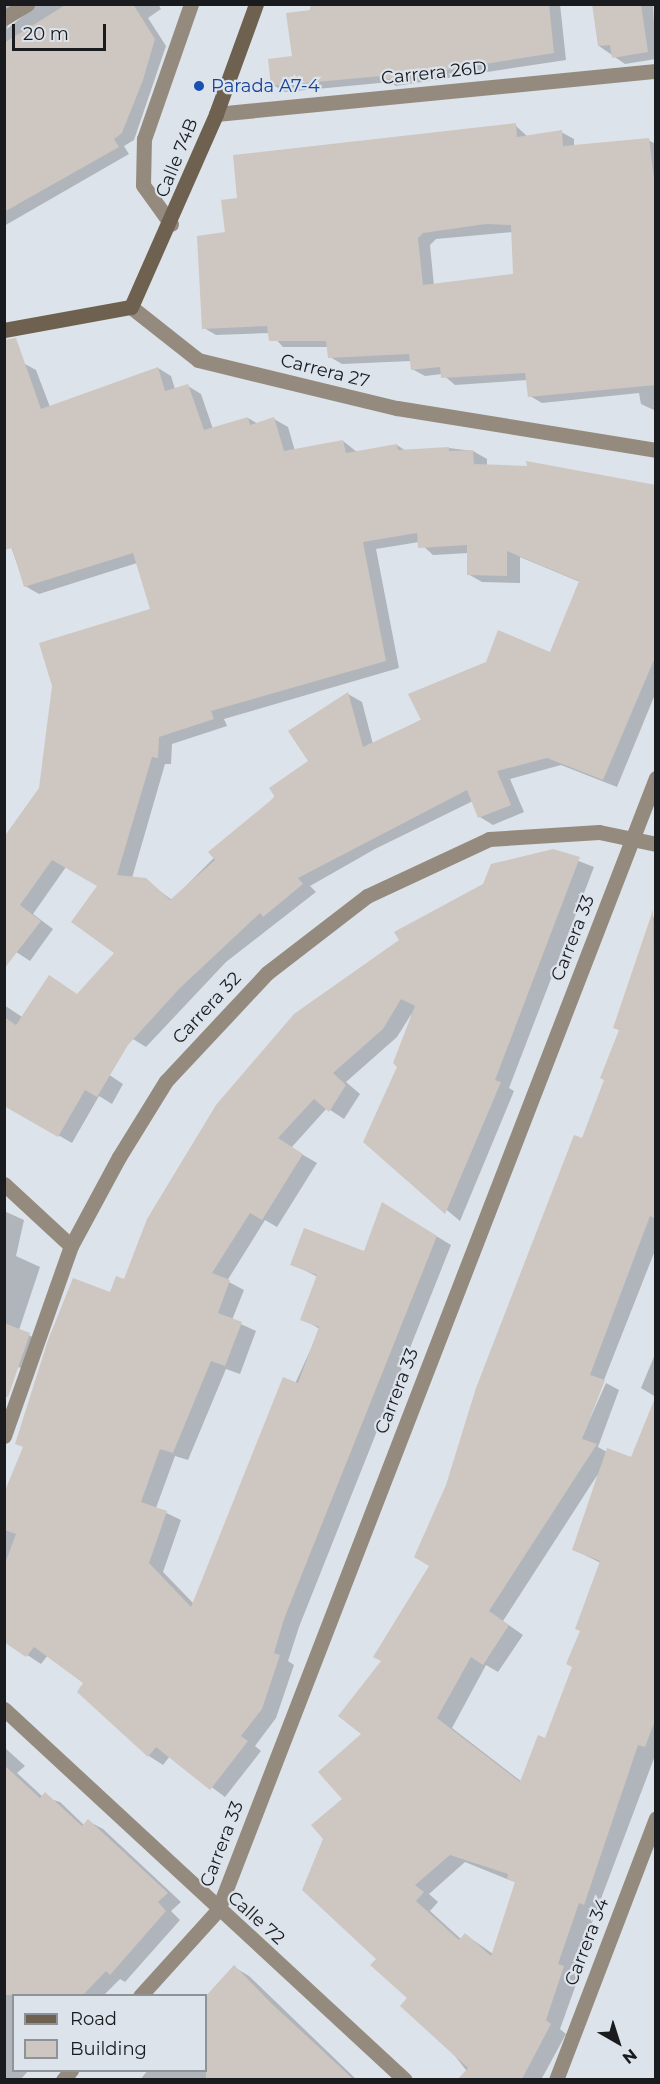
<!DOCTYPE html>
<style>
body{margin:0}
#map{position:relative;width:660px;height:2084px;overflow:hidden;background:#dce3ea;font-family:Montserrat,sans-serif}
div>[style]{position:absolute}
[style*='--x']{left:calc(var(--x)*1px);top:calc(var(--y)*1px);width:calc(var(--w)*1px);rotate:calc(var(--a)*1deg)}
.shadow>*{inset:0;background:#0003}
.building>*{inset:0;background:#cec6c0}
.street>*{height:15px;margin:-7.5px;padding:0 7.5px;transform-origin:7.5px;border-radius:7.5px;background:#948b7e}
.secondary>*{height:15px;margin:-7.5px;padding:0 7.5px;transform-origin:7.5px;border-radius:7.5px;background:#6f614f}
.dots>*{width:16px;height:16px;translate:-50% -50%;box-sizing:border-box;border:3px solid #dce3ea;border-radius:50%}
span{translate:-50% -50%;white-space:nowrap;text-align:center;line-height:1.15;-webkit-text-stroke:4.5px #dce3ea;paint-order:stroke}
.street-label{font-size:18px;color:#191b1e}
.transit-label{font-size:18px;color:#164399}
.left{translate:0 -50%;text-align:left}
.frame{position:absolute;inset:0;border:6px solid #191b1e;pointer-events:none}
.legend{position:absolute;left:12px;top:1994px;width:195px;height:78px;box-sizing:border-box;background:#dce3ea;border:2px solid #8e9398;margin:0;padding:8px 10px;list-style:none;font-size:18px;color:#191b1e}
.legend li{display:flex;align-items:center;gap:12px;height:30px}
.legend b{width:30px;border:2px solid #8e9398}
.north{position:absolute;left:588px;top:2012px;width:60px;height:60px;-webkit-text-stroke:4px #dce3ea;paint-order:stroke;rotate:141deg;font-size:16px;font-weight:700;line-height:24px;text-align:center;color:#191b1e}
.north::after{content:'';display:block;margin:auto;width:21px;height:27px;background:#191b1e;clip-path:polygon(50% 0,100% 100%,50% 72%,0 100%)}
.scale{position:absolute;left:12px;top:24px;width:94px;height:27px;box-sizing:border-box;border:3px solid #191b1e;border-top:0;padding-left:8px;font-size:18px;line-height:21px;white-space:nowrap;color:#191b1e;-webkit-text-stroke:4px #dce3ea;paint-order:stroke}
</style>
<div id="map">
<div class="shadow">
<div style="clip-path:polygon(4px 4px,37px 4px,10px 16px,7px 29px,38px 4px,158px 4px,161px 9px,148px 18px,166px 46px,134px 140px,124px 146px,129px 154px,4px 226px)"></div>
<div style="clip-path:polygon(312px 4px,560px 4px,566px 60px,396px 86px,390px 82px,285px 92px,273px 85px,294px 57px)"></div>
<div style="clip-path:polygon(593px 4px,653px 4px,656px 59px,625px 64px,599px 46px)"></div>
<div style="clip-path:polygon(evenodd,515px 125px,528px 137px,561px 132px,574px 139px,574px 146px,648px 140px,656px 144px,656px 411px,641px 404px,639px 393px,542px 403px,530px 396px,528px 380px,455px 385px,442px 374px,425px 376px,412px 369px,411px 361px,342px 364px,330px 357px,329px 347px,283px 347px,270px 333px,216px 335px,204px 328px,239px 199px,515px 125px,513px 232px,515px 276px,434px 286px,430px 245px,436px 239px,513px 232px)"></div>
<div style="clip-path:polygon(evenodd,23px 363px,36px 370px,50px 407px,158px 368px,171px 376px,175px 389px,188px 386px,201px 394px,213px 429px,248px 418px,258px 424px,274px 419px,288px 427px,295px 451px,343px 441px,357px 452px,397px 445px,406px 451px,449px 448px,473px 451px,487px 459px,487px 466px,656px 488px,656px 692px,617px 787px,561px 765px,510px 779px,524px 812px,493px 825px,480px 817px,473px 801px,375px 849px,310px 886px,316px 892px,226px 962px,146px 1047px,133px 1039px,100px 886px,66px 867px,33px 914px,53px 929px,30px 961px,10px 948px,41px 789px,152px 610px,137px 563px,39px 594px,25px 586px,4px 527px,23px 363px,419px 542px,433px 555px,469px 553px,468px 574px,482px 582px,520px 583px,520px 557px,580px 582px,551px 654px,373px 744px,362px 702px,348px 694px,310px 761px,172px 900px,145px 880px,132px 878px,165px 764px,171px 764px,172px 744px,227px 726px,224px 719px,399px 668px,376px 549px,419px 542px)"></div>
<div style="clip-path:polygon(553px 851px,594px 867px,509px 1088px,514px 1091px,460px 1221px,365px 1142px,398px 1067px,412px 1013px,397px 1037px,346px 1082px,360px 1094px,344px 1119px,327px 1108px,291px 1148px,317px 1163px,277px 1227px,265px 1220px,227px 1281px,244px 1290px,232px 1320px,256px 1331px,240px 1374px,226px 1369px,188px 1460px,175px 1456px,156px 1508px,181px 1520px,163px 1572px,194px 1604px,320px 1329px,302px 1319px,318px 1277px,292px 1264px,365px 1253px,397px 1212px,451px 1245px,299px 1627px,288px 1661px,294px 1665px,276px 1718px,255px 1746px,261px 1751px,225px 1797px,170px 1756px,163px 1765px,149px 1756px,79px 1692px,85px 1683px,48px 1655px,41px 1664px,4px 1640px,4px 1497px,111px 1294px,125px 1281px,148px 1220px)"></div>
<div style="clip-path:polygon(evenodd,656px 910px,656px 1248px,578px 1446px,606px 1383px,619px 1390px,598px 1447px,607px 1452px,632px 1459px,656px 1398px,656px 1753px,573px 1973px,579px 1976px,560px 2029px,566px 2034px,541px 2080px,474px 2080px,378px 1959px,344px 1799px,383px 1661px,431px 1565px,448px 1485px,606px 1080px,620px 1031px,614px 1027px,656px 910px,598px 1474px,574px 1550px,601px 1563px,574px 1667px,546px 1740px,522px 1782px,452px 1728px,486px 1665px,498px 1672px,523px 1635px,503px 1621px,598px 1474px,656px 910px,465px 1862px,517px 1883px,493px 1954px,466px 1935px,462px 1940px,430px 1911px,438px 1902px,429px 1894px,465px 1862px)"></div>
<div style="clip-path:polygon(4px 1005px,123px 1084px,112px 1104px,99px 1096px,72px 1143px,4px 1104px)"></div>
<div style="clip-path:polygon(4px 1211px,24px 1220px,16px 1256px,40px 1267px,19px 1330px,42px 1342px,32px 1371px,4px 1363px)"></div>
<div style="clip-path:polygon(656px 1352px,656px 1397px,641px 1388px)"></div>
<div style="clip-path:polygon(4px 1747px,25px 1766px,17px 1773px,43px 1797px,60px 1802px,84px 1825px,88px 1821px,103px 1829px,181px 1902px,171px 1911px,180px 1920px,125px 1982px,120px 1979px,103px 1996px,14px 1996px,14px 2070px,29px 2070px,20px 2080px,4px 2080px)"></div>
<div style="clip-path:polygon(234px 1967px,249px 1976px,357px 2080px,140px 2080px,148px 2070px,206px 2070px,206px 2002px)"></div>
</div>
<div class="building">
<div style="clip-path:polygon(67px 4px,133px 4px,155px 39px,143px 80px,122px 133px,114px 139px,119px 147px,4px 212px,4px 43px)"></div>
<div style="clip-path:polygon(310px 4px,549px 4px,554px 53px,383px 80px,382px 76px,271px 86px,268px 59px,292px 56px,286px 13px,311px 10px)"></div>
<div style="clip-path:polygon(592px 4px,641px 4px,648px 52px,612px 58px,610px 45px,598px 46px)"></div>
<div style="clip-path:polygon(evenodd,516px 123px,517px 137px,562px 130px,563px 146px,649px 138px,656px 195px,656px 385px,528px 397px,525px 373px,441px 378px,440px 367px,411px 370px,409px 354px,328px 358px,326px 341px,269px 341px,267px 326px,202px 329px,197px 236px,225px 232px,221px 200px,237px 198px,233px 155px,516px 123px,486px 224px,511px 225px,513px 274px,423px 285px,418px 238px,423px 233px,486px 224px)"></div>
<div style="clip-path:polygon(evenodd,16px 338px,41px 409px,158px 367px,165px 391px,188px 384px,204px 430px,248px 417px,250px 425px,274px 417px,284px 451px,343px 440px,346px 453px,397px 444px,398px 450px,449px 447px,449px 451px,473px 450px,474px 464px,527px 466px,526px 461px,656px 485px,656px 655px,603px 780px,547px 758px,497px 771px,511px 805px,478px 818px,467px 790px,298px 878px,303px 884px,263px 917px,260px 913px,180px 988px,128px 1045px,97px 1097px,85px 1090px,58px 1137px,4px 1106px,4px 1017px,16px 1025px,49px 975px,77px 994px,114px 953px,71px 922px,97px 886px,52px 860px,20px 905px,41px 921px,4px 969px,4px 837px,39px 788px,52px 686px,39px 643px,150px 609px,133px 553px,24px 587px,12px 548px,4px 550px,4px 340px,16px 338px,417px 533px,418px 548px,467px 545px,467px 575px,507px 576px,507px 551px,579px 581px,550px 652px,498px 630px,486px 662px,408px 694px,421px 720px,363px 747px,348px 692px,288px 731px,308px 761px,269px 788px,275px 797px,208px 852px,215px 860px,170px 900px,146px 878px,117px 875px,152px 757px,158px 758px,159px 737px,214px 719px,211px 711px,386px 661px,363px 542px,417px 533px)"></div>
<div style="clip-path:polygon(553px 849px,580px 857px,495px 1080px,501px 1082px,445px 1214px,363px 1142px,397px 1067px,393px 1063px,415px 1006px,401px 999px,383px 1029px,333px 1073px,346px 1085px,329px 1112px,314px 1099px,278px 1138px,303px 1154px,262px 1220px,250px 1213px,212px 1273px,230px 1280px,218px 1313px,242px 1322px,225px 1366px,211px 1361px,173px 1453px,160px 1449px,141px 1502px,167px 1511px,149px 1563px,191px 1607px,283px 1377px,298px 1383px,319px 1327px,300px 1320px,317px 1275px,290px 1265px,304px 1228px,364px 1251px,382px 1202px,437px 1236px,284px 1619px,274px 1653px,280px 1655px,262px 1709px,241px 1736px,248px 1741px,210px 1790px,156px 1747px,148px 1757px,77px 1692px,83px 1683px,34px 1647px,26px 1657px,4px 1642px,4px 1566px,16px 1534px,4px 1530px,4px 1493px,23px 1447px,15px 1444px,48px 1340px,73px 1278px,110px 1292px,116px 1276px,124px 1279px,147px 1219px,216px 1105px,294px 1014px,399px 940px,394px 932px,483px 884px,491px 864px)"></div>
<div style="clip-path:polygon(evenodd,653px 910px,656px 1219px,650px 1216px,590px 1375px,605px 1380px,582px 1439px,597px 1444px,489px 1611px,509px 1625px,483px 1665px,471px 1657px,437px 1718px,520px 1782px,538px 1735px,545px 1738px,572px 1667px,566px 1664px,580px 1631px,575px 1629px,600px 1561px,572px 1550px,607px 1448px,631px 1457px,655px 1398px,656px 1718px,645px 1747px,638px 1745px,584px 1905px,579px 1903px,558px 1964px,564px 1966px,546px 2020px,551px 2024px,522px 2079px,458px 2079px,468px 2068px,400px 2006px,407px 1998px,370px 1965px,376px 1959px,302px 1890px,323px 1839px,311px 1825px,342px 1799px,318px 1772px,361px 1734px,338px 1716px,381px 1661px,373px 1657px,429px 1566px,414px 1557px,446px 1485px,476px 1388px,574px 1135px,582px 1138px,604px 1080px,600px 1078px,619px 1030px,613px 1028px,653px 910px,450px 1855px,508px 1874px,507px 1879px,515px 1882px,491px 1956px,465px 1933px,459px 1940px,416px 1901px,424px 1892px,415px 1885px,450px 1855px)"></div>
<div style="clip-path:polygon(4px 1323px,30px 1333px,8px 1397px,4px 1396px)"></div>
<div style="clip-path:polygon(4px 1765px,40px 1798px,45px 1792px,82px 1826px,88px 1819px,168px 1893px,158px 1902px,166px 1911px,110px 1975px,106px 1971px,83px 1995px,4px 1995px)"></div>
<div style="clip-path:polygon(234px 1965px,272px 2004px,353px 2079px,206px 2079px,206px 1996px)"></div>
</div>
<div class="street">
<div style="--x:4;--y:18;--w:27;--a:-31"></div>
<div style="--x:216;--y:114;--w:442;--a:-5.6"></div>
<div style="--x:171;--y:224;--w:48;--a:-125.7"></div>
<div style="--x:143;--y:185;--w:46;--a:-88.8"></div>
<div style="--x:144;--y:139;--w:143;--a:-70.8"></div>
<div style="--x:131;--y:307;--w:85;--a:38.3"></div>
<div style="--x:198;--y:360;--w:205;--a:13.6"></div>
<div style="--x:397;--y:408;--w:262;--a:9.2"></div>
<div style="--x:4;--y:1184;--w:91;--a:42.8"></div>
<div style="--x:4;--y:1436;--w:201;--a:-70.6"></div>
<div style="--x:71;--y:1246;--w:101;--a:-61.7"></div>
<div style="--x:119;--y:1157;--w:89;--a:-58.3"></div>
<div style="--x:166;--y:1081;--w:148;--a:-46.9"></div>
<div style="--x:267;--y:973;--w:126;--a:-37.6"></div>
<div style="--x:367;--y:896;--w:135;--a:-25"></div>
<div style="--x:489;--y:839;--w:110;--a:-3.6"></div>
<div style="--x:599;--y:832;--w:58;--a:11.9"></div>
<div style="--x:4;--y:1709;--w:546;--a:42.77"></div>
<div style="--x:140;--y:1996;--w:116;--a:-47.8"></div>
<div style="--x:218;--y:1910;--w:1214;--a:-68.85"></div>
<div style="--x:63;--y:2080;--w:13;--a:-51"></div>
<div style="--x:556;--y:2080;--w:280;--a:-69.1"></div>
</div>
<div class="secondary">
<div style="--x:4;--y:330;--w:129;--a:-10.3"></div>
<div style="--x:131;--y:307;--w:211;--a:-66.2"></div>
<div style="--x:216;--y:114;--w:117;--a:-70"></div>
</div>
<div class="dots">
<div style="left:199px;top:86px;background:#1a4fb4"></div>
</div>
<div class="street-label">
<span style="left:434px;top:73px;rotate:-6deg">Carrera 26D</span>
<span style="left:177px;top:158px;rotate:-68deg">Calle 74B</span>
<span style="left:325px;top:371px;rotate:14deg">Carrera 27</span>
<span style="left:573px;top:938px;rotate:-69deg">Carrera 33</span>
<span style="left:207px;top:1008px;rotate:-47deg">Carrera 32</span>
<span style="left:397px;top:1391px;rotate:-69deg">Carrera 33</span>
<span style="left:222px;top:1844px;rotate:-69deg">Carrera 33</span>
<span style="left:256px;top:1918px;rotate:42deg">Calle 72</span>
<span style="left:587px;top:1942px;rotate:-69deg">Carrera 34</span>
</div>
<div class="transit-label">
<span class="left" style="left:211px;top:86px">Parada A7-4</span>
</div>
<div class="frame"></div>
<ul class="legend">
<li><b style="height:8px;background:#6f614f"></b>Road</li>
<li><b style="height:16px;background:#cec6c0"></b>Building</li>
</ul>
<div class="north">N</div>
<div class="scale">20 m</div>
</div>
